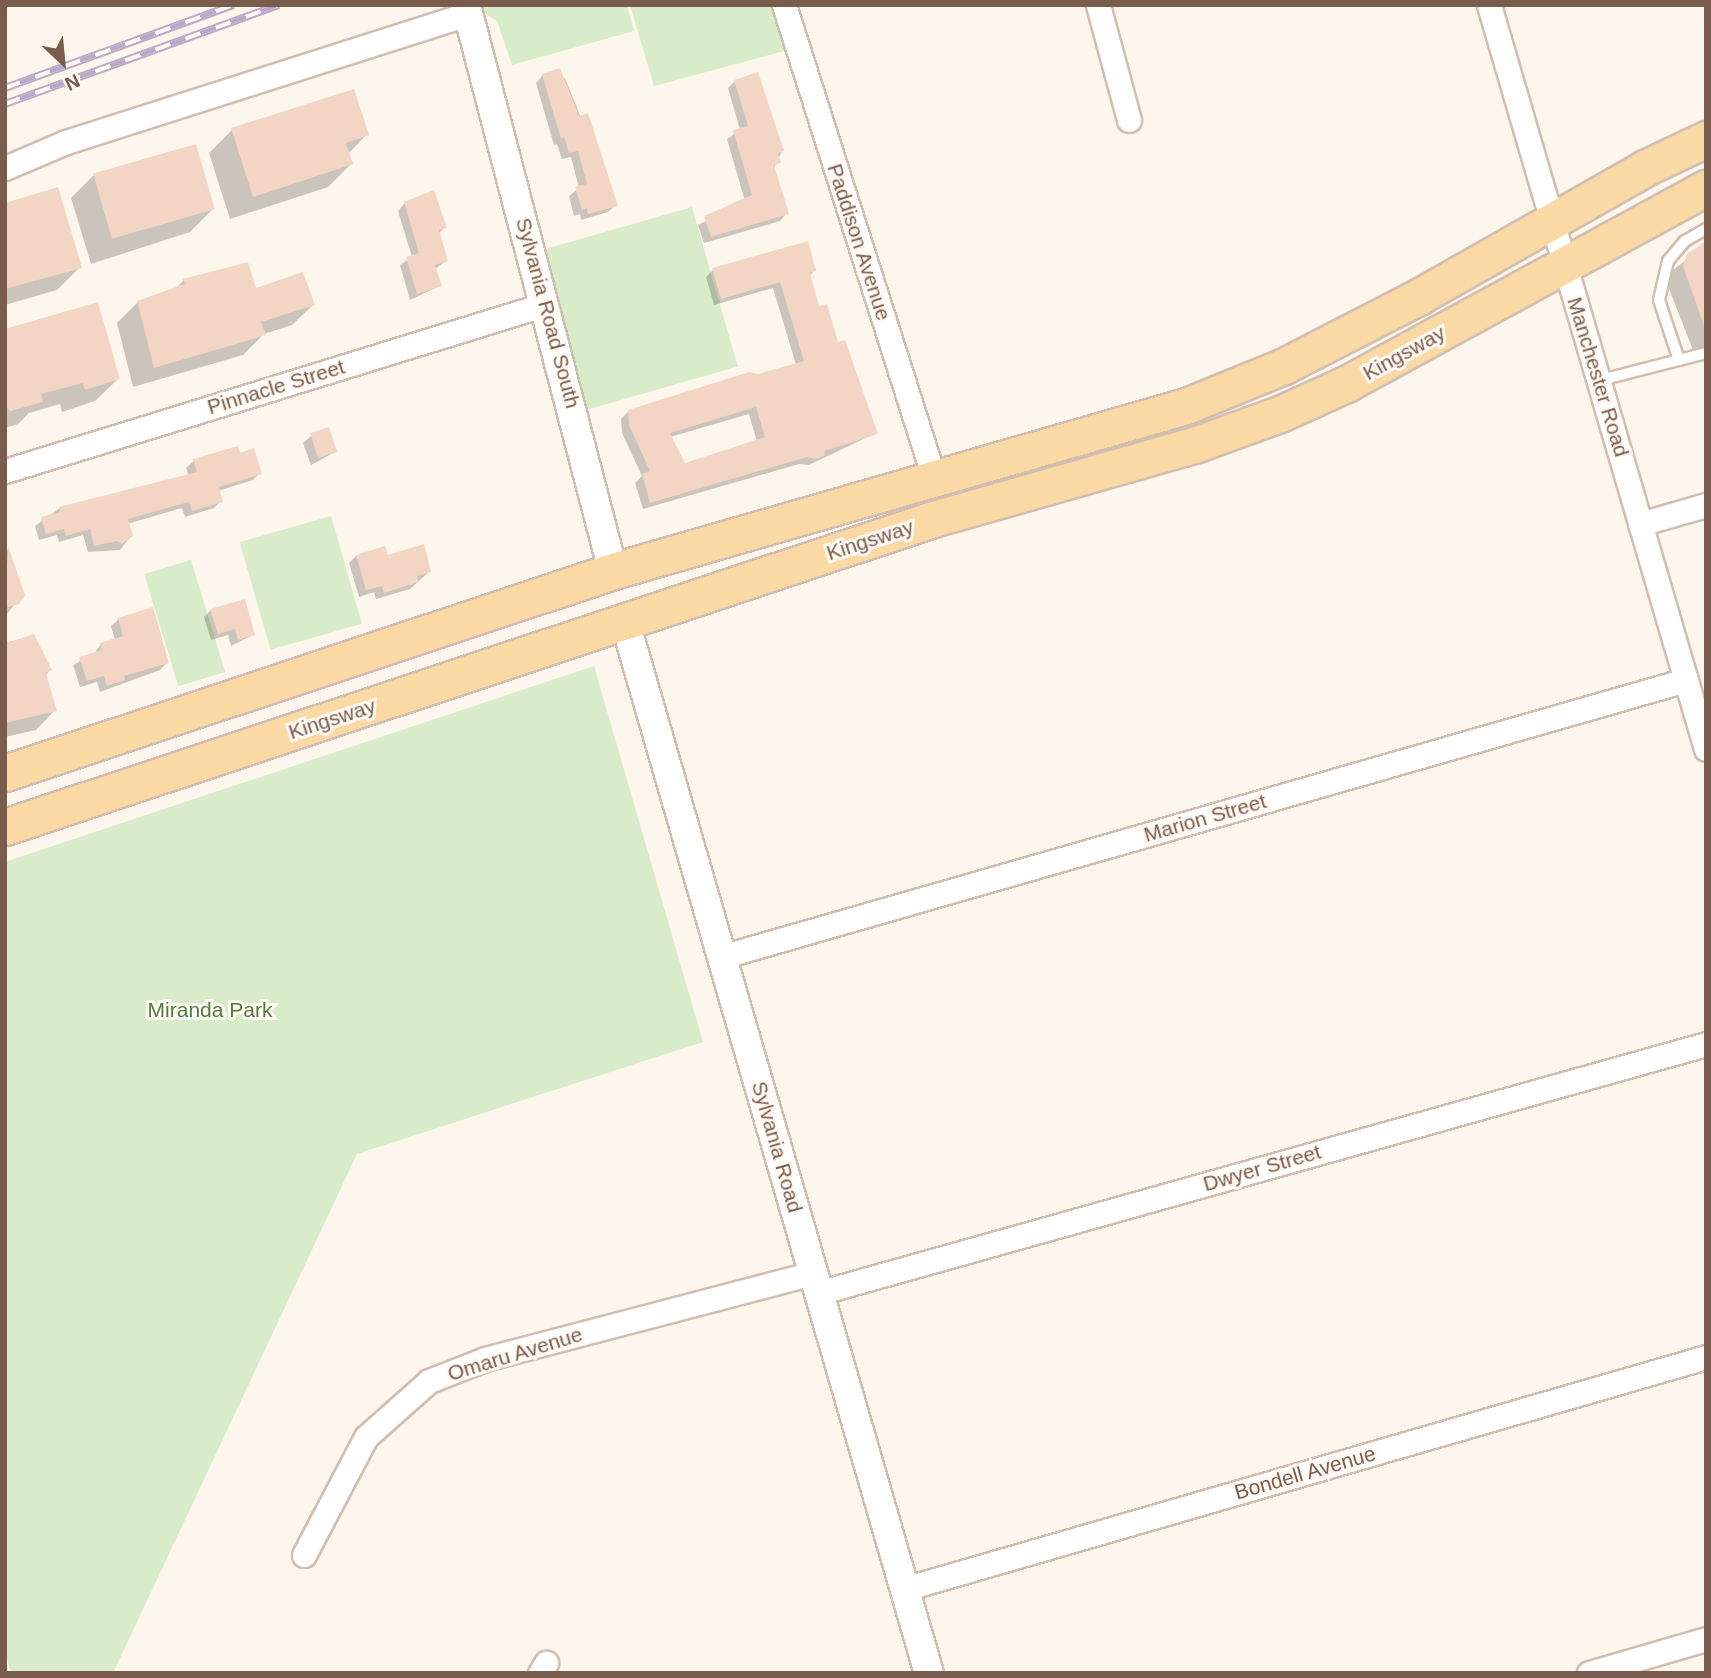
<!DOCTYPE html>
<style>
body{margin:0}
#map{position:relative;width:1711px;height:1678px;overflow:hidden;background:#fdf6ec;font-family:Arial,sans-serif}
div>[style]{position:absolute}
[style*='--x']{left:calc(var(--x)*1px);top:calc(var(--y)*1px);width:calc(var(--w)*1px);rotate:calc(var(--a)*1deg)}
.green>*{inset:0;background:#d8ecc9;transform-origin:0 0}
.shadow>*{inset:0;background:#0003}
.building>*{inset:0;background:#f3d5c3;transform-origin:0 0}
.roads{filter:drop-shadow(2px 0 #d1beb0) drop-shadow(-2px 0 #d1beb0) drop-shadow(0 2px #d1beb0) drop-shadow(0 -2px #d1beb0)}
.service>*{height:10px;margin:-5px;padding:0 5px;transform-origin:5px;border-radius:5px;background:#fff}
.minor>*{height:23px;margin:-11.5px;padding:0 11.5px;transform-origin:11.5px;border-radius:11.5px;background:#fff}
.tertiary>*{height:28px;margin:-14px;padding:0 14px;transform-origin:14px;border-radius:14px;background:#fff}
.primary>*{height:35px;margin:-17.5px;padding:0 17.5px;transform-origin:17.5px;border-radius:17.5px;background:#fbd9a5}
.rail>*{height:8px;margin-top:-4px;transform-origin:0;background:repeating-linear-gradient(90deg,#fffaf3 0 16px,#b9a8c9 0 32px);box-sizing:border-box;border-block:2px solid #b9a8c9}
span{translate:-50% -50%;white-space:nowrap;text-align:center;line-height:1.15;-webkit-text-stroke:6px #fffaf3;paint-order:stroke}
.street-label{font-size:21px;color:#7a5c4d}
.park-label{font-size:21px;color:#537a41}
.frame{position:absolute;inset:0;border:7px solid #7a5c4d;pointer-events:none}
.north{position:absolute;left:28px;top:28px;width:70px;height:70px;-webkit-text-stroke:5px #fffaf3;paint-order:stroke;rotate:154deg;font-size:19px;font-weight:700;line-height:28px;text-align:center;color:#7a5c4d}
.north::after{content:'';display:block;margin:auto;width:24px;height:32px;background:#7a5c4d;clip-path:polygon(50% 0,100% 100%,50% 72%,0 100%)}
</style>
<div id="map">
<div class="green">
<div style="clip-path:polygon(470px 5px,627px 5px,634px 31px,512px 65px,497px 21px)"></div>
<div style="clip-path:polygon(630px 5px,775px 5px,788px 50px,654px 86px)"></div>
<div style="left:692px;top:207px;width:166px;height:166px;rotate:74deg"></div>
<div style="left:331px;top:516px;width:112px;height:95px;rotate:74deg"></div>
<div style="left:191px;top:560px;width:117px;height:49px;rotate:73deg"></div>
<div style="clip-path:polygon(594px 666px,703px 1042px,357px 1154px,113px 1673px,11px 1673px,5px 1651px,5px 862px)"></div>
</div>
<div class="shadow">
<div style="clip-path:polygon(543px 75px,565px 78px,616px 205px,608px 212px,581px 220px,580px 214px,574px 216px,569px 196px,579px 188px,571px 157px,562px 159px,557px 144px,554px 145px,536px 83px)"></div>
<div style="clip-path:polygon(735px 81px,782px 151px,774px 168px,787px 213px,780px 221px,704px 243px,698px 225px,745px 201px,727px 139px,740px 130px,728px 88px)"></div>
<div style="clip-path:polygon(232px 130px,367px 134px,348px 154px,351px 164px,328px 187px,230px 219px,209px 153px)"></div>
<div style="clip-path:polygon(94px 175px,213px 209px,190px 232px,91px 264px,71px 198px)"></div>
<div style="clip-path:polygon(405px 203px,445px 227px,438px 234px,446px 261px,435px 269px,440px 286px,410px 300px,400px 265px,412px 257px,398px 211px)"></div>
<div style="clip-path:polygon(5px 205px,80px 267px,57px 290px,5px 305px)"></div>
<div style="clip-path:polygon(1706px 244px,1706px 352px,1705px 352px,1702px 347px,1693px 350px,1669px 289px,1672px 271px)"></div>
<div style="clip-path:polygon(evenodd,713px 270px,814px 271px,809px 277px,818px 308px,876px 433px,809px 465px,799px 464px,643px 509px,635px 483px,642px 476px,622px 433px,621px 419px,629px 411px,796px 365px,773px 288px,714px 305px,706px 277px,713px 270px,749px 414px,757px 442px,684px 465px,670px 437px,749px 414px)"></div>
<div style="clip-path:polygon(184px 280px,313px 305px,292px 325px,264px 334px,243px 355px,133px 387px,117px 323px,138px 302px,174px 290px)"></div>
<div style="clip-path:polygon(5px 331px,118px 379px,95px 401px,62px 412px,60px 404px,29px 413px,18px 424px,5px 428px)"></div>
<div style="clip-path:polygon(311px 436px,335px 452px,311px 465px,303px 443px)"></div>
<div style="clip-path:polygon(239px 455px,260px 473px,253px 480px,218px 491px,221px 501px,214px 508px,185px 517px,182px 508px,127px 524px,131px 536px,120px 550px,88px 552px,83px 535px,59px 542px,57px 535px,39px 540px,35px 526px,60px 508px,189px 476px,186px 468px,194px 461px)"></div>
<div style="clip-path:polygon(5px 542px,23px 595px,5px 616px)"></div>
<div style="clip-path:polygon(356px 556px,386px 557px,429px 572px,410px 589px,376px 599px,374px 592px,359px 597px,349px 563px)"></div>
<div style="clip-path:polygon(211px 610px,253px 635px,231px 646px,228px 635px,211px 640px,204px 617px)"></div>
<div style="clip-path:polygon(119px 619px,167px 663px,160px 670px,100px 692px,97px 682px,80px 687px,73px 665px,94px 654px,101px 644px,115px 640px,111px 626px)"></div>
<div style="clip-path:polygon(33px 636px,50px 670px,45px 676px,55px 710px,36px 730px,5px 737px,5px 643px)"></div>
</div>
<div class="building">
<div style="clip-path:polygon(560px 68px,579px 116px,588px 113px,618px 206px,588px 214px,587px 208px,582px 210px,575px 187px,587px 184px,578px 151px,569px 153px,564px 137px,561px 139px,542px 74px)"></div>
<div style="clip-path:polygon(758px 72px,784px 151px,778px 153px,781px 163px,774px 165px,789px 214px,711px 237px,704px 216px,752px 195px,733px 130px,748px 126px,734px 80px)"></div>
<div style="clip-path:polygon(354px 89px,369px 135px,346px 143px,353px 164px,253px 197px,231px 128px)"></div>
<div style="left:196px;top:144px;width:68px;height:107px;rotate:74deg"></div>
<div style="clip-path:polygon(58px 187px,82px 268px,5px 289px,5px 203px)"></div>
<div style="clip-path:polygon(434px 190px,447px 228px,439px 230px,448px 261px,435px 265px,442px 286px,417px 294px,406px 257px,419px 253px,404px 202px)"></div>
<div style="clip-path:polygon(evenodd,808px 241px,816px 271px,810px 273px,819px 306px,827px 304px,838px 342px,845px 340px,878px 434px,824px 451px,825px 455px,817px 459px,807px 457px,650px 503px,642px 474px,650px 471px,629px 425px,628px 410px,749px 372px,758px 374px,804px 361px,780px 282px,721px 299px,712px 268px,808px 241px,756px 407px,765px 437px,685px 463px,670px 433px,756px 407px)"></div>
<div style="clip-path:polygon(1706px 241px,1706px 329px,1705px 329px,1683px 266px,1687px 254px)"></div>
<div style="clip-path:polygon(248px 262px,256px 288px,303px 272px,315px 305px,261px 322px,266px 335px,154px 368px,137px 301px,185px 284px,183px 279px)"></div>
<div style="clip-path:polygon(98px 302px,120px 379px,85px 390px,83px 383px,41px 394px,43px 402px,10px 411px,5px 405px,5px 329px)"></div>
<div style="left:329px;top:427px;width:26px;height:20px;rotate:72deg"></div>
<div style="clip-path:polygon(238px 446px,240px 453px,254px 448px,262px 474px,219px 487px,223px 502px,192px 511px,189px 502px,128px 519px,133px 536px,122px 544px,117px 541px,94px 546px,90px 529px,66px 536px,64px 529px,46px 534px,41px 517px,60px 512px,59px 507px,197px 472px,193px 459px)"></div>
<div style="clip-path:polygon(424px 544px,431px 572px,417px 576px,419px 582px,384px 593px,382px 586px,366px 590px,356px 555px,385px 546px,388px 555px)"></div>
<div style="clip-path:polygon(8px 546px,25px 595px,19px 604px,5px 608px)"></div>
<div style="clip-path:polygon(245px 599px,255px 635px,238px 640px,235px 629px,218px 634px,210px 609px)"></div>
<div style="clip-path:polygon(153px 607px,169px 663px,124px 676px,125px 680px,107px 686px,104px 676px,87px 681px,79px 657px,102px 650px,100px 643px,123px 636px,118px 618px)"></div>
<div style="clip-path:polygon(34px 634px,52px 670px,46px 673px,57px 711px,5px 723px,5px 644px)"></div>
</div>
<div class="roads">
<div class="service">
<div style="--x:1679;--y:360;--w:63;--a:-108.4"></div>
<div style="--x:1659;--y:300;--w:40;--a:-77"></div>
<div style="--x:1668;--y:261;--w:26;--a:-50"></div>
<div style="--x:1685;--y:241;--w:24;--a:-30"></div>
<div style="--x:1601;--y:380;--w:108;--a:-14.4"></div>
</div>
<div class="minor">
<div style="--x:784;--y:5;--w:497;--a:72.4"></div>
<div style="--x:1098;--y:5;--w:119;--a:74.9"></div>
<div style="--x:1489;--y:5;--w:775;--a:73.74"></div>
<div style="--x:5;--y:168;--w:66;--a:-23.1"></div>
<div style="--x:66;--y:142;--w:422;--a:-17.7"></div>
<div style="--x:5;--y:471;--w:566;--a:-17.15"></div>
<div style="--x:1640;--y:524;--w:69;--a:-16.1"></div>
<div style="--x:724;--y:956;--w:1001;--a:-16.01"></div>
<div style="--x:818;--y:1293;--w:922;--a:-15.66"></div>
<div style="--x:304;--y:1555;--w:133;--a:-62.3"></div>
<div style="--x:366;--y:1437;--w:84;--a:-41.6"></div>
<div style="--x:429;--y:1381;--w:60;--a:-21.4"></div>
<div style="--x:485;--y:1359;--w:338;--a:-14.7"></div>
<div style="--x:904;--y:1589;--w:835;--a:-16.13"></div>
<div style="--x:540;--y:1673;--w:12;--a:-59"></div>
<div style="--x:1589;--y:1673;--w:122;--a:-16.2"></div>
</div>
<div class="tertiary">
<div style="--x:466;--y:5;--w:585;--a:75.44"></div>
<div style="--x:625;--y:622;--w:1094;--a:73.87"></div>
</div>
<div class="primary">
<div style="--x:5;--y:773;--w:641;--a:-18.38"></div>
<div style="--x:613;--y:571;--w:596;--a:-16.06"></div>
<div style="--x:1186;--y:406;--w:106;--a:-22.2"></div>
<div style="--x:1284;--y:366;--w:153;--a:-27.2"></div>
<div style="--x:1420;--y:296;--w:259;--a:-29.6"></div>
<div style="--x:1645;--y:168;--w:68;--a:-25.4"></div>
<div style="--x:5;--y:827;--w:975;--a:-18.36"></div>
<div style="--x:930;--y:520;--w:278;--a:-15.9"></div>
<div style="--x:1197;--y:444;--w:90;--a:-20"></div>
<div style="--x:1282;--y:413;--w:72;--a:-24.4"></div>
<div style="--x:1348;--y:383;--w:408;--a:-28.6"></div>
</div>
</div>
<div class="rail">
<div style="--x:5;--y:88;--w:243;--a:-20"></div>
<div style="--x:5;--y:104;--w:291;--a:-19.9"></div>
</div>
<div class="street-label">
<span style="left:859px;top:242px;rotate:72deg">Paddison Avenue</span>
<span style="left:548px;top:313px;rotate:75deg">Sylvania Road South</span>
<span style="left:1404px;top:353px;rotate:-29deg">Kingsway</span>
<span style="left:1598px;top:377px;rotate:73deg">Manchester Road</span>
<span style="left:276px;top:387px;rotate:-17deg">Pinnacle Street</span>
<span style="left:870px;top:540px;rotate:-18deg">Kingsway</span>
<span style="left:332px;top:719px;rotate:-18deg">Kingsway</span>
<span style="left:1205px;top:818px;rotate:-16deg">Marion Street</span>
<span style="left:777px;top:1147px;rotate:74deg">Sylvania Road</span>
<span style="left:1262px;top:1168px;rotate:-16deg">Dwyer Street</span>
<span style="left:515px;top:1354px;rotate:-17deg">Omaru Avenue</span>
<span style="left:1305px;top:1473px;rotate:-16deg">Bondell Avenue</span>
</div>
<div class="park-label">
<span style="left:210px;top:1010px">Miranda Park</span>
</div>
<div class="frame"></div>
<div class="north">N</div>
</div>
